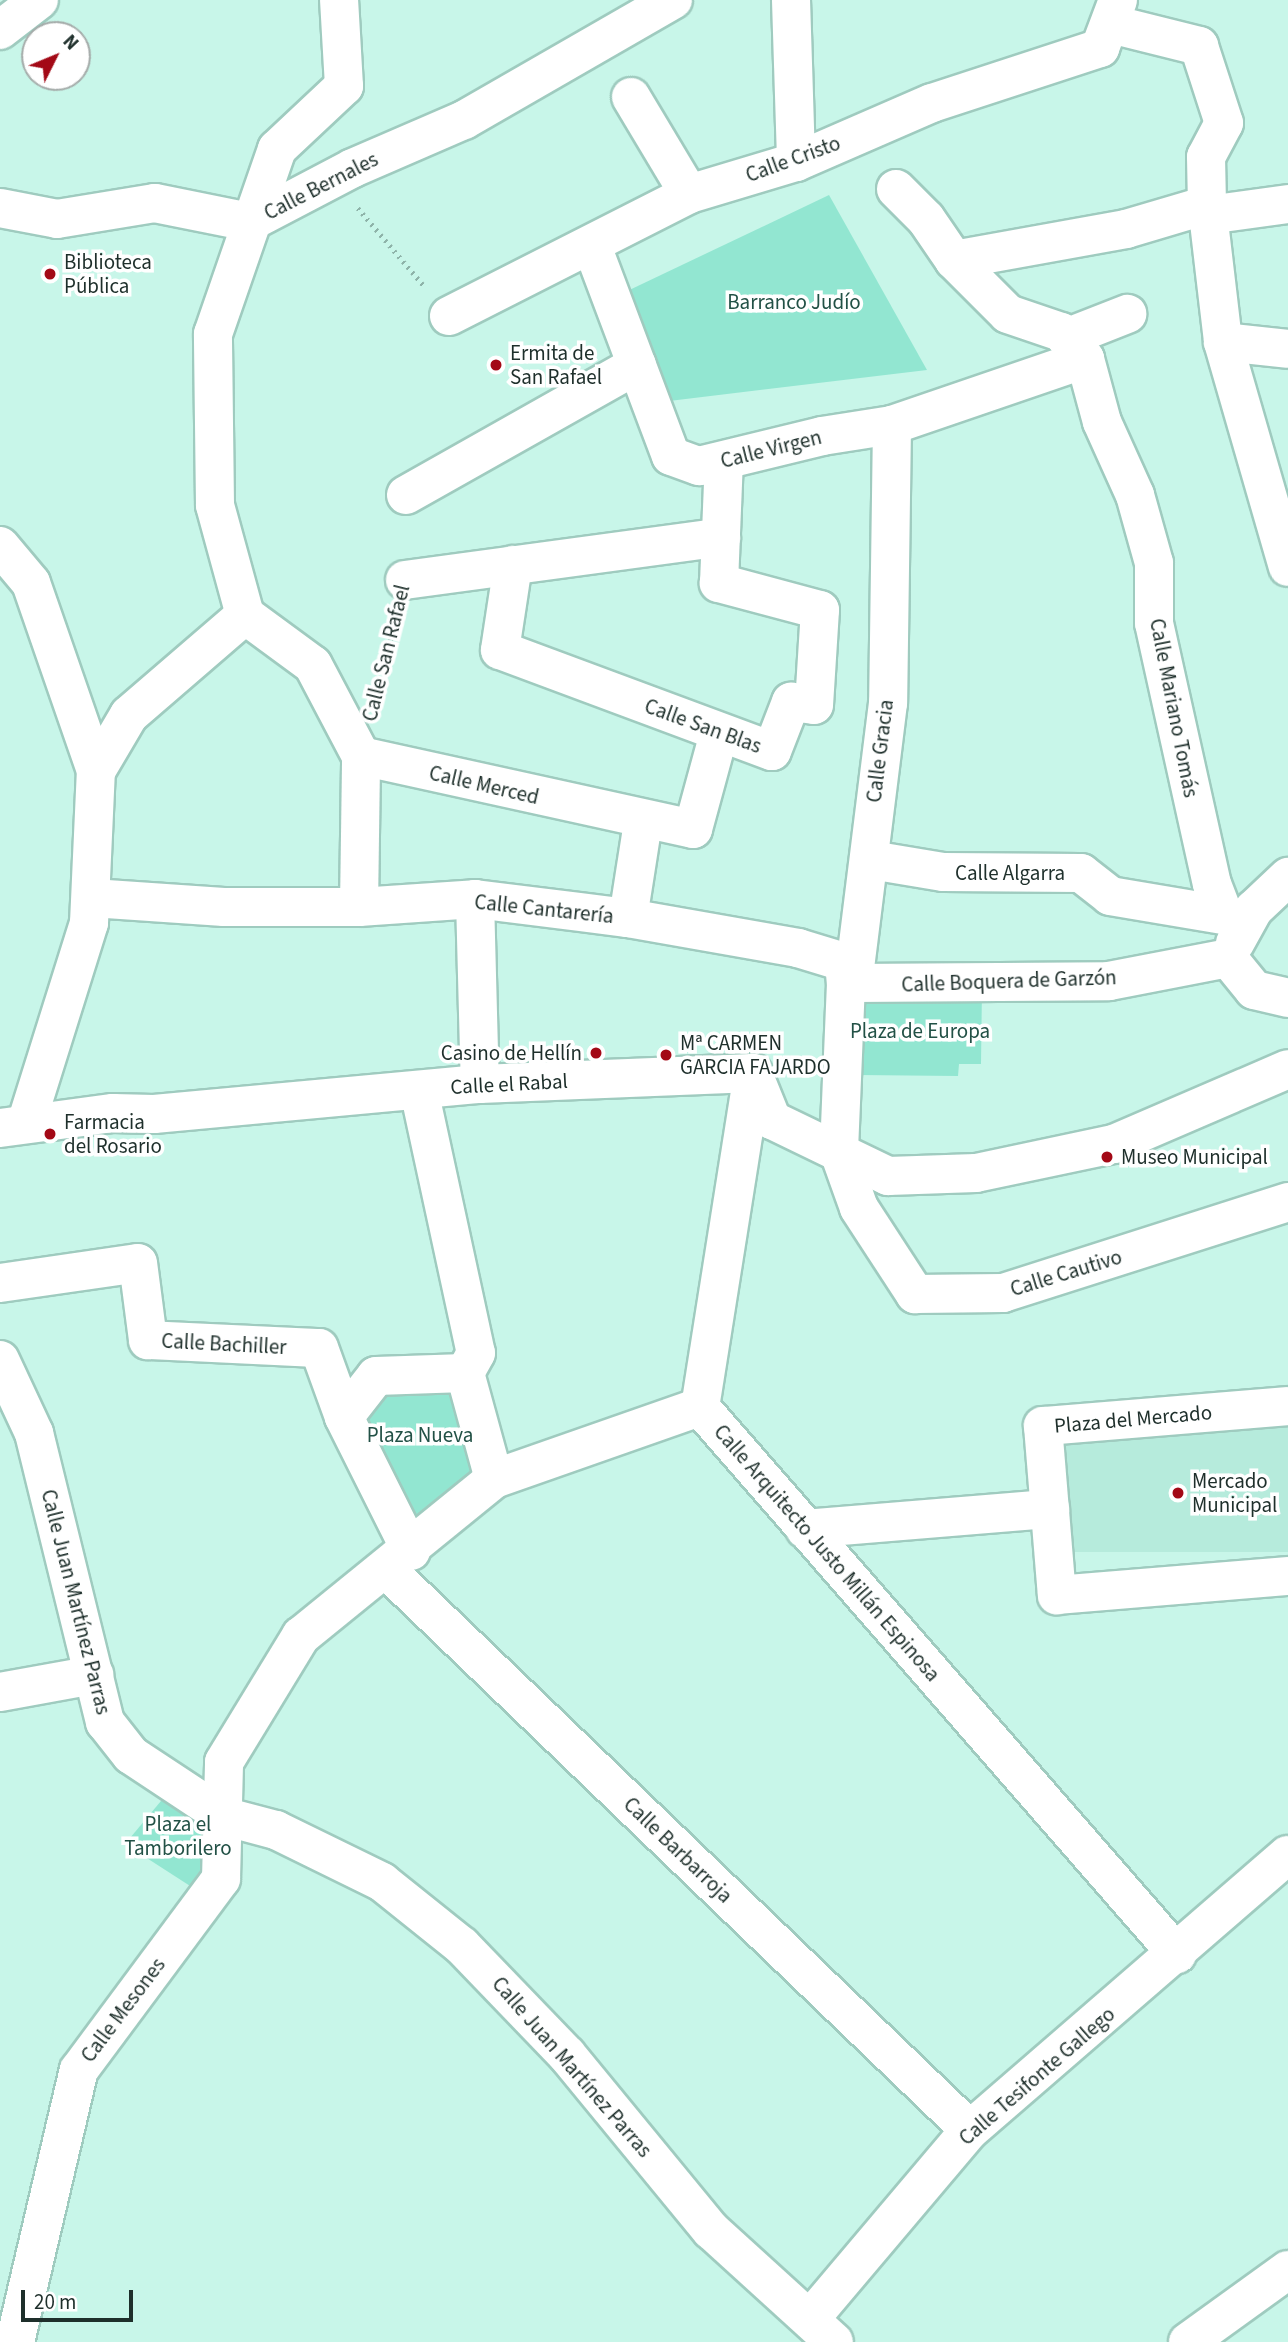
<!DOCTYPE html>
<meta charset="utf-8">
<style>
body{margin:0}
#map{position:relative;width:1288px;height:2342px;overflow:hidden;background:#c8f6e9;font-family:"Source Sans 3",sans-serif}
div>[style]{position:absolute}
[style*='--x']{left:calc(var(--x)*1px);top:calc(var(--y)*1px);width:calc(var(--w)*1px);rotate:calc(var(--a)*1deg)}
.built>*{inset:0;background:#b6ebdc;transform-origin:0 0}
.green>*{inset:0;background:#92e6d1}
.path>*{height:4.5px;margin-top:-2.25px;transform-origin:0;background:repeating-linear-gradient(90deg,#8eb3a9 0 2px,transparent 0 7px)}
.roads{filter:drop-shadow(2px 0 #9fcbbf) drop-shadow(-2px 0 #9fcbbf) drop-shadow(0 2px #9fcbbf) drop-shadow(0 -2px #9fcbbf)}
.minor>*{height:38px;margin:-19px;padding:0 19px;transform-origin:19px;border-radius:19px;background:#fff}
.dots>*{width:19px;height:19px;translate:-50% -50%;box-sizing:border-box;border:4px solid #fff;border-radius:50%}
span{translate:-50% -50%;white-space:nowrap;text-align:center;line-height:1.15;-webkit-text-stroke:7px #fff;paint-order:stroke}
.street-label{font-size:21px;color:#1e2f2b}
.poi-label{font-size:21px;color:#1e2f2b}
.left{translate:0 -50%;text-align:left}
.right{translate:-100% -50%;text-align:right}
.park-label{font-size:21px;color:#225146}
.north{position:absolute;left:21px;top:21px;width:70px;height:70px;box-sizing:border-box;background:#fff;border:2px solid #a5acaa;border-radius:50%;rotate:47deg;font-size:19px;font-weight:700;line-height:28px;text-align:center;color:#1e2f2b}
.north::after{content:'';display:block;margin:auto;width:24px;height:32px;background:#a30916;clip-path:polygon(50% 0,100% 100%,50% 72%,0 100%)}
.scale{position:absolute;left:21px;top:2290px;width:112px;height:32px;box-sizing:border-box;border:4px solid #1e2f2b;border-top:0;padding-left:9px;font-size:21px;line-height:24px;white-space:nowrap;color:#1e2f2b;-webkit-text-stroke:5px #fff;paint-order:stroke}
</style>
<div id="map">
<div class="built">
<div style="left:1288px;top:1416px;width:136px;height:227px;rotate:90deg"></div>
</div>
<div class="green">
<div style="clip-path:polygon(829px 195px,927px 370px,661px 402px,621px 294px)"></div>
<div style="clip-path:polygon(858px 986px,982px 987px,981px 1064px,959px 1064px,958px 1076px,858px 1075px)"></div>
<div style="clip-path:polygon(465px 1373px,494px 1479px,411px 1551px,344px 1417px,376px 1376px)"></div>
<div style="clip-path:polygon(171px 1789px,214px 1816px,201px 1893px,125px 1844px)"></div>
</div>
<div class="path">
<div style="--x:358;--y:208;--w:104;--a:49.7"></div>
<div style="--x:375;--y:701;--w:90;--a:-75.8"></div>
</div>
<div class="roads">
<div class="minor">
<div style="--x:791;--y:0;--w:162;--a:88.2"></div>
<div style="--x:1111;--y:24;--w:91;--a:14"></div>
<div style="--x:1199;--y:46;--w:81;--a:72"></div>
<div style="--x:1224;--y:123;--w:38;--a:118"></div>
<div style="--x:1206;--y:157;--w:48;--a:88.8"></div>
<div style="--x:1207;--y:205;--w:138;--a:83.3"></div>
<div style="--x:1223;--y:342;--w:234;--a:73.9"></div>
<div style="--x:0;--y:30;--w:49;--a:-37.6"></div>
<div style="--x:631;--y:97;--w:113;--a:59.1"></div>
<div style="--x:896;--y:189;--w:42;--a:45"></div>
<div style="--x:926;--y:219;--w:50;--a:55.7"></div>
<div style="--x:954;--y:260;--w:76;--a:45"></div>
<div style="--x:1008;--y:314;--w:56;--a:18.8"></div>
<div style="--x:1061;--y:332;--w:36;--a:48"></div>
<div style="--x:1085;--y:359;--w:65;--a:74.9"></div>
<div style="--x:1102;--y:422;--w:80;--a:65.7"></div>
<div style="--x:1135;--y:495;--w:71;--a:74.4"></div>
<div style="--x:1154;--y:563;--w:60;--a:90"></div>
<div style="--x:1154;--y:623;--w:267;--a:77.5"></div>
<div style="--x:1212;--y:884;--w:33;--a:69"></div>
<div style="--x:1224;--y:915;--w:23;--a:15"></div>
<div style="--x:0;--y:208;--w:58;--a:10.9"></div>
<div style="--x:57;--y:219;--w:99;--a:-9.3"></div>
<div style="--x:155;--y:203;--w:97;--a:11.3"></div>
<div style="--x:1208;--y:215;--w:81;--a:-7.8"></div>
<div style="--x:250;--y:222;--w:116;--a:-27.7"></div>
<div style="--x:353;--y:168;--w:121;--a:-23.4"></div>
<div style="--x:464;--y:120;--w:241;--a:-29.9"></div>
<div style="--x:592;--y:246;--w:224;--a:69.4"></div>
<div style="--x:671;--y:456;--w:30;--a:20"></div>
<div style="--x:699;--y:466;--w:127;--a:-13.7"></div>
<div style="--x:822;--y:436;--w:71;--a:-8.9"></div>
<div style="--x:892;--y:425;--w:204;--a:-18.9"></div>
<div style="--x:954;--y:260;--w:175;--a:-10.2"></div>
<div style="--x:1126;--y:229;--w:84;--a:-16.5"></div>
<div style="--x:449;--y:316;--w:269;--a:-26.9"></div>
<div style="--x:689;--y:194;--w:112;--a:-16.7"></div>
<div style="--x:796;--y:162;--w:148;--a:-23.5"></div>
<div style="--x:932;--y:103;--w:177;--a:-18.1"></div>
<div style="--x:1100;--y:48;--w:51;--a:-69.4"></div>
<div style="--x:1066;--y:338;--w:66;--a:-21.5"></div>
<div style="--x:1223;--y:342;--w:65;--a:6.1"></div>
<div style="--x:892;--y:425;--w:278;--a:90.8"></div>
<div style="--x:888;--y:703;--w:282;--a:97.1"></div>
<div style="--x:853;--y:983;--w:7;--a:180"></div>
<div style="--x:846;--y:983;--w:169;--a:92.4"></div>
<div style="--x:839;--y:1152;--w:59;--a:70.3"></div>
<div style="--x:859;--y:1208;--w:103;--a:56.9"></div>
<div style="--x:915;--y:1294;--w:88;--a:-0.7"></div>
<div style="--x:1003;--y:1293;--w:299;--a:-17.7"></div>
<div style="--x:406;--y:495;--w:265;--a:-29.4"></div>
<div style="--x:0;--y:546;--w:48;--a:50"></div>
<div style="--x:31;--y:583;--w:199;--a:70.9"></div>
<div style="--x:513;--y:565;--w:86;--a:98.7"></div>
<div style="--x:500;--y:650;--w:290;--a:20.4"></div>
<div style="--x:772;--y:751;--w:53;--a:-68.8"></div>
<div style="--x:791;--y:702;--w:23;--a:7"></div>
<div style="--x:814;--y:705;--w:95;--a:-86.4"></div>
<div style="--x:820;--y:610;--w:105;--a:-165"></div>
<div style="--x:719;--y:583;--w:122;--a:-87.7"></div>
<div style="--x:405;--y:580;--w:319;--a:-7.7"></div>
<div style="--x:245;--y:615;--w:114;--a:-105.3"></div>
<div style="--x:215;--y:505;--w:171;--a:-90.7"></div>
<div style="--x:213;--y:334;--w:196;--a:-70.9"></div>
<div style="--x:277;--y:149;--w:92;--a:-43.2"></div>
<div style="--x:344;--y:86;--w:86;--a:-93.3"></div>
<div style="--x:245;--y:615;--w:84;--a:36.3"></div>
<div style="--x:313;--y:665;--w:103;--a:62.2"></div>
<div style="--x:361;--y:756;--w:340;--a:12.4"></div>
<div style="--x:693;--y:829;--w:99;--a:-74.8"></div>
<div style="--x:871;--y:860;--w:73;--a:9.5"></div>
<div style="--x:943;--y:872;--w:138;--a:0.4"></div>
<div style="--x:1081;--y:873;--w:37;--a:38"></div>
<div style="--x:1110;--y:896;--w:116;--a:9.5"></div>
<div style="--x:92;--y:898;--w:132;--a:3.9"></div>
<div style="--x:224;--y:907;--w:135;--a:0"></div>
<div style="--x:359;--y:907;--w:116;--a:-3.9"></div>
<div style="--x:475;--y:899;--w:154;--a:7.1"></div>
<div style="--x:628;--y:918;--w:173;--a:10"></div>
<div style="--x:798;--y:948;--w:48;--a:16.9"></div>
<div style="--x:844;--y:962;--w:21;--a:85"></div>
<div style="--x:475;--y:899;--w:185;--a:88.5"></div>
<div style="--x:359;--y:907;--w:151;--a:-89.2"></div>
<div style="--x:628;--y:918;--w:97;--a:-81.1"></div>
<div style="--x:1235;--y:943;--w:39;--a:-61"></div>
<div style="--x:1254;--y:909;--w:47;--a:-43.3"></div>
<div style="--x:1228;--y:958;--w:41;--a:50.9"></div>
<div style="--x:1254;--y:990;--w:35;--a:13"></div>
<div style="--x:853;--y:983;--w:256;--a:-0.4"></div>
<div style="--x:1109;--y:981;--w:121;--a:-10.9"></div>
<div style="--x:753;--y:1073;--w:338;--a:99"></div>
<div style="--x:700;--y:1407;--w:726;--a:48.91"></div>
<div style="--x:419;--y:1090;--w:269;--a:77.8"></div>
<div style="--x:476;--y:1353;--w:23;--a:119"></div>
<div style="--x:26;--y:1124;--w:211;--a:-72.6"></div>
<div style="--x:89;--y:923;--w:152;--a:-87.4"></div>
<div style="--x:96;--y:771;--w:65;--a:-59.5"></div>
<div style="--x:129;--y:715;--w:153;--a:-40.8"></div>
<div style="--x:0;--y:1128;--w:114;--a:-7.6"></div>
<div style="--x:113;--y:1113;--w:41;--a:1.4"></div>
<div style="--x:154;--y:1114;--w:327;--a:-5.3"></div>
<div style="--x:480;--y:1084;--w:273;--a:-2.3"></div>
<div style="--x:753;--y:1073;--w:51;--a:68"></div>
<div style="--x:772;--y:1120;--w:129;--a:25.8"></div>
<div style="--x:888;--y:1176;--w:88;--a:-2"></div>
<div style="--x:976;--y:1173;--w:141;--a:-11.9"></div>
<div style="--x:1114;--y:1144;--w:189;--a:-23.3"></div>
<div style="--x:0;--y:1283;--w:139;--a:-8.2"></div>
<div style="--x:138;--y:1263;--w:78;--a:82.6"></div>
<div style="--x:148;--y:1340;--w:171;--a:2.7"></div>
<div style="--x:319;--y:1348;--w:73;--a:70.1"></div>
<div style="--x:0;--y:1360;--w:81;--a:65"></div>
<div style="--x:34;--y:1433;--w:298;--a:76.2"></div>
<div style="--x:105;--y:1722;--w:42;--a:51.8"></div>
<div style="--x:131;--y:1755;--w:110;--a:33.5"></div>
<div style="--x:223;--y:1816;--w:55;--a:14.8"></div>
<div style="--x:276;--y:1830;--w:118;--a:26.1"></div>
<div style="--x:382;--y:1882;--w:102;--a:38.7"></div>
<div style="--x:462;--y:1946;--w:151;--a:46.1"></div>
<div style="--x:567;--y:2055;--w:227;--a:50.6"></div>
<div style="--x:711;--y:2230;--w:166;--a:42.3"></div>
<div style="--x:1288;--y:1406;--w:246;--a:175.3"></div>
<div style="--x:1043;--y:1426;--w:170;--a:85.3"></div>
<div style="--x:1057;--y:1595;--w:232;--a:-4.7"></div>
<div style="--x:805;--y:1529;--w:246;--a:-4.7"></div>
<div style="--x:411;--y:1551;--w:150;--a:-116.6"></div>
<div style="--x:344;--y:1417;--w:52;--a:-52"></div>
<div style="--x:376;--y:1376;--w:89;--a:-1.9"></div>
<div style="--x:465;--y:1373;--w:110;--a:74.7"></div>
<div style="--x:387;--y:1570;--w:808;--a:43.85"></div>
<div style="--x:0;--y:1692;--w:96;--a:-10.3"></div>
<div style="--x:810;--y:2319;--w:248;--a:-49.8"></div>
<div style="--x:970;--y:2130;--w:420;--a:-40.9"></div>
<div style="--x:15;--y:2342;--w:279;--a:-76.8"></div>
<div style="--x:79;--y:2070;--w:238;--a:-53.4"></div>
<div style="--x:221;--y:1879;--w:117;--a:-88.5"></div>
<div style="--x:224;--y:1762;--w:148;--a:-58.6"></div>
<div style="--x:301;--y:1636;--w:249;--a:-39.1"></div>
<div style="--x:494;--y:1479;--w:218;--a:-19.3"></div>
<div style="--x:1188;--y:2342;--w:123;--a:-35.8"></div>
</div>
</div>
<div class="dots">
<div style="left:50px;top:274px;background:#a30916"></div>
<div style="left:496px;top:365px;background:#a30916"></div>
<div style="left:596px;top:1053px;background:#a30916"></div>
<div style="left:666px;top:1055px;background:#a30916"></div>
<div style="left:50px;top:1134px;background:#a30916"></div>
<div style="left:1107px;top:1157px;background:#a30916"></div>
<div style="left:1178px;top:1493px;background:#a30916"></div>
</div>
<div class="street-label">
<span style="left:793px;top:159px;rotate:-20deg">Calle Cristo</span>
<span style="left:321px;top:186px;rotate:-27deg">Calle Bernales</span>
<span style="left:771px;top:449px;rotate:-14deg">Calle Virgen</span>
<span style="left:386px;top:653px;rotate:-76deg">Calle San Rafael</span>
<span style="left:1174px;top:708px;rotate:79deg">Calle Mariano Tomás</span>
<span style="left:703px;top:726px;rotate:20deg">Calle San Blas</span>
<span style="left:880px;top:751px;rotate:-83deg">Calle Gracia</span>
<span style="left:484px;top:785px;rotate:13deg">Calle Merced</span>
<span style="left:1010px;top:873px">Calle Algarra</span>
<span style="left:544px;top:909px;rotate:6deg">Calle Cantarería</span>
<span style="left:1009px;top:981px;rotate:-2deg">Calle Boquera de Garzón</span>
<span style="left:509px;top:1084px;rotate:-3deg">Calle el Rabal</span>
<span style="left:1066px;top:1273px;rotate:-17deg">Calle Cautivo</span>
<span style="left:224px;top:1344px;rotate:3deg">Calle Bachiller</span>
<span style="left:1133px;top:1419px;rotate:-5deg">Plaza del Mercado</span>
<span style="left:827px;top:1553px;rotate:49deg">Calle Arquitecto Justo Millán Espinosa</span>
<span style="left:76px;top:1602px;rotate:76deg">Calle Juan Martínez Parras</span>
<span style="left:678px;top:1850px;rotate:44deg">Calle Barbarroja</span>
<span style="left:123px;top:2010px;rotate:-53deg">Calle Mesones</span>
<span style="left:572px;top:2067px;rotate:49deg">Calle Juan Martínez Parras</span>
<span style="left:1037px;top:2076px;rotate:-41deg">Calle Tesifonte Gallego</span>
</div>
<div class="poi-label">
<span class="left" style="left:64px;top:274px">Biblioteca<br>Pública</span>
<span class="left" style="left:510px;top:365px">Ermita de<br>San Rafael</span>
<span class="left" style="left:680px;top:1055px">Mª CARMEN<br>GARCIA FAJARDO</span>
<span class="right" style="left:582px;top:1053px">Casino de Hellín</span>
<span class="left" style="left:64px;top:1134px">Farmacia<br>del Rosario</span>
<span class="left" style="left:1121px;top:1157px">Museo Municipal</span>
<span class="left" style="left:1192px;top:1493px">Mercado<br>Municipal</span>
</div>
<div class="park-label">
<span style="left:794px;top:302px">Barranco Judío</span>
<span style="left:920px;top:1031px">Plaza de Europa</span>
<span style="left:420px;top:1435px">Plaza Nueva</span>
<span style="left:178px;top:1836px">Plaza el<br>Tamborilero</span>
</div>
<div class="north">N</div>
<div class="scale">20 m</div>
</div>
